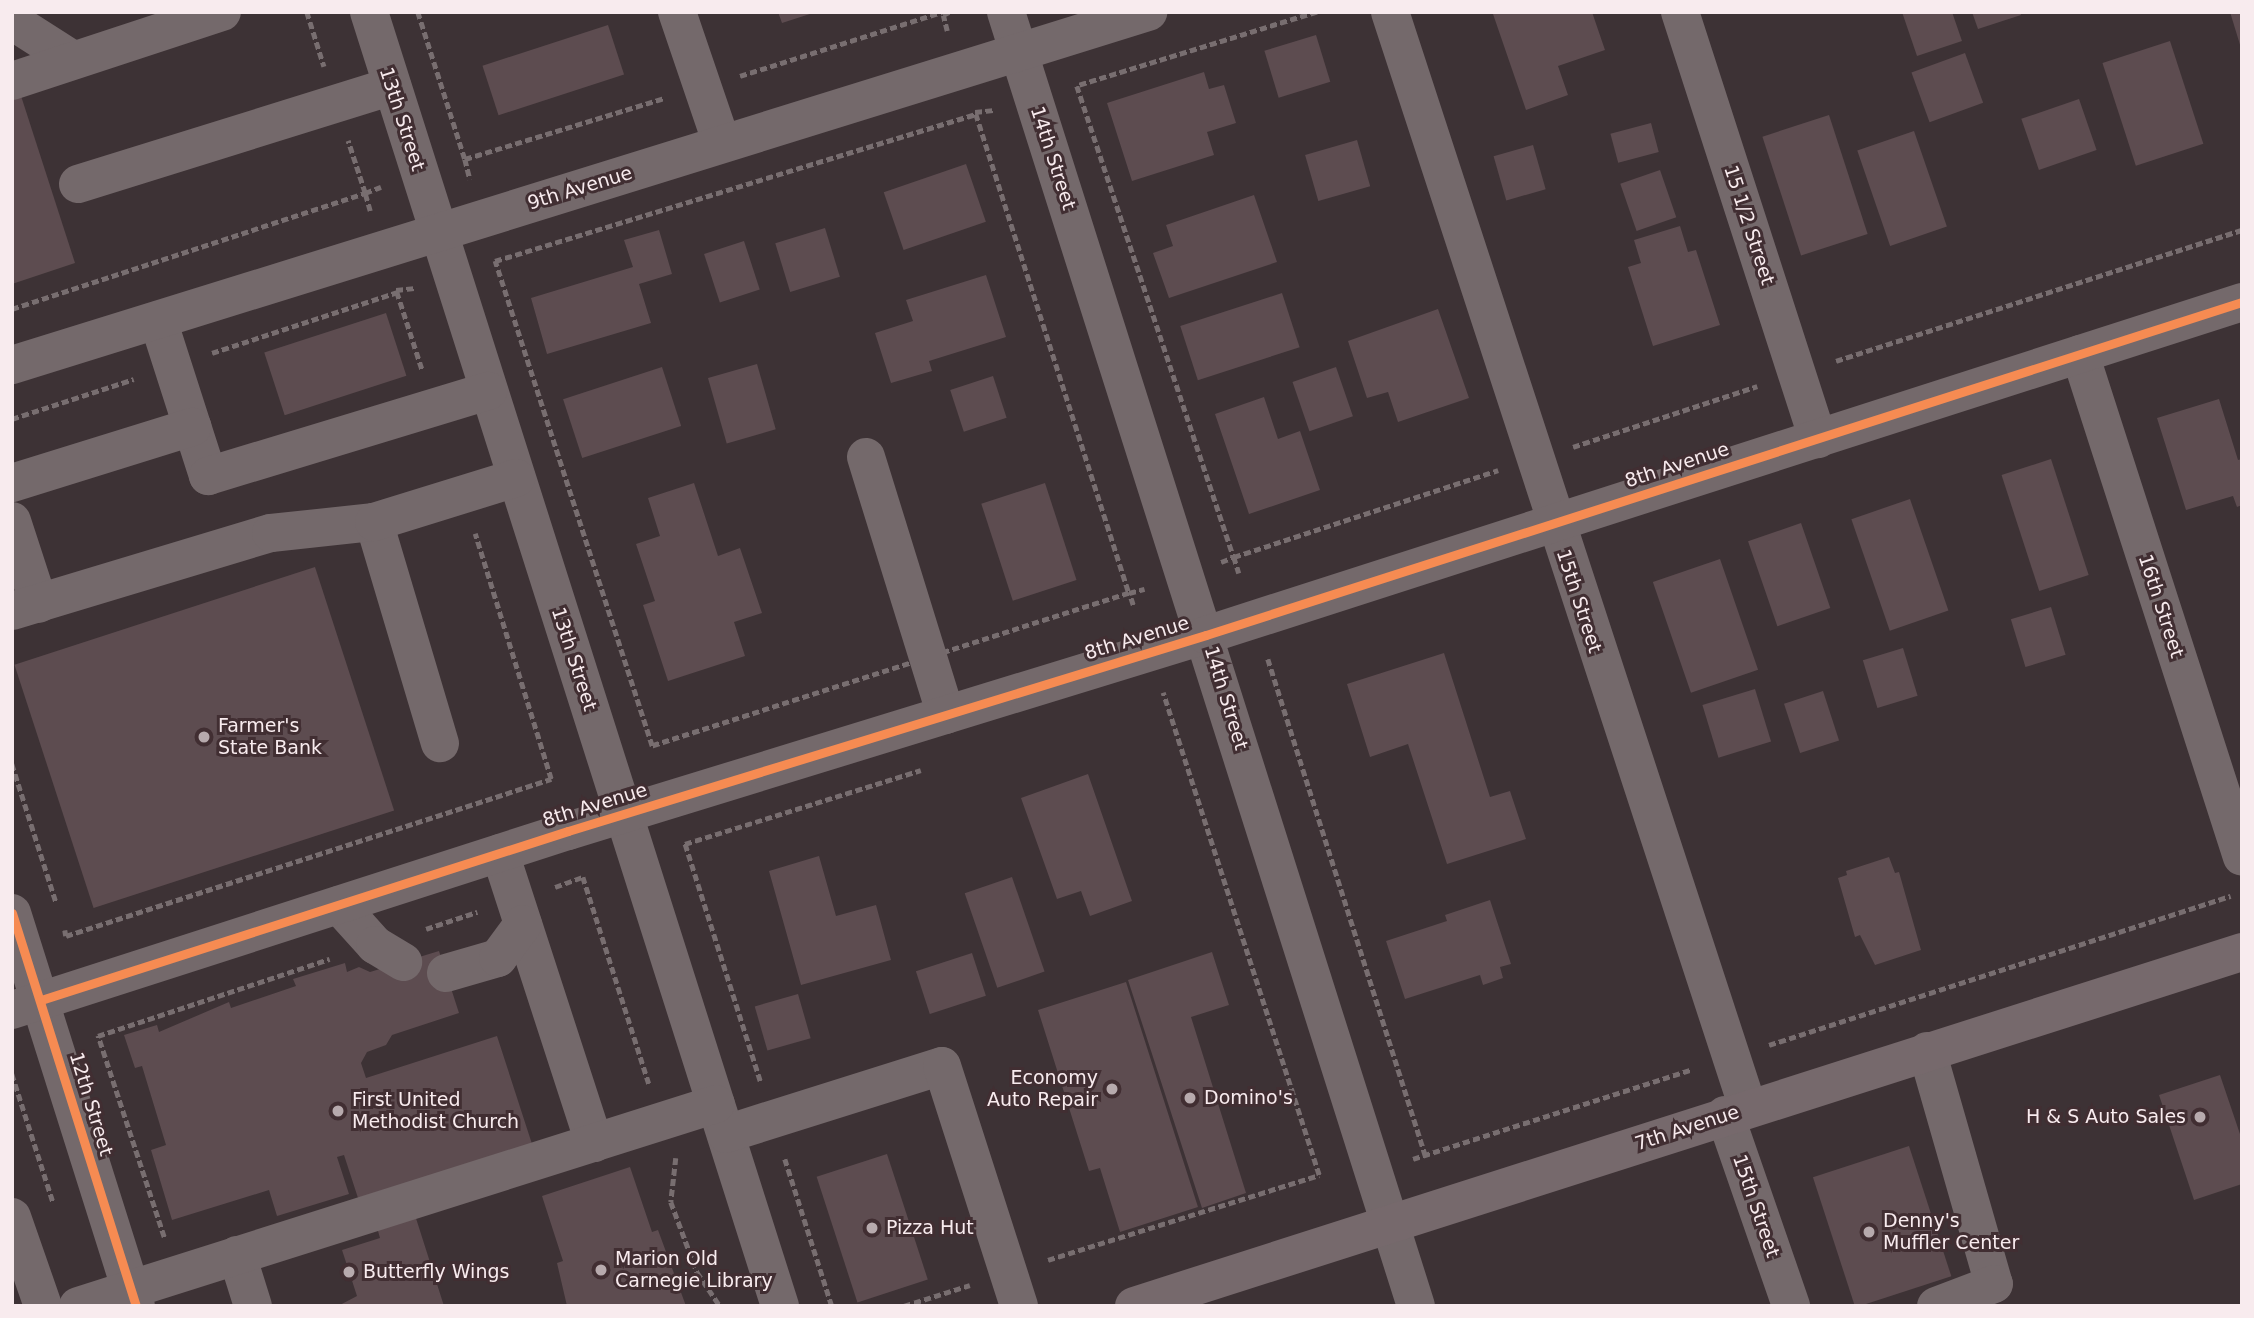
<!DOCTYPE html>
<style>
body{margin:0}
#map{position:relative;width:2254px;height:1318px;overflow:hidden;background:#3d3235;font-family:"DejaVu Sans",sans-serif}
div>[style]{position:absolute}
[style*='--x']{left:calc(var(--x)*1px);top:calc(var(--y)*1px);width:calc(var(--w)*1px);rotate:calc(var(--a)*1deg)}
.building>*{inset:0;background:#5d4c50;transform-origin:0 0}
.path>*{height:4.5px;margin-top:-2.25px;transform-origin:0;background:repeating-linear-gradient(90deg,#786e70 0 7px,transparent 0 10.5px)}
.minor>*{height:38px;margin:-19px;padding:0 19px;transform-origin:19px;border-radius:19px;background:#74696b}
.major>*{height:38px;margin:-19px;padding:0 19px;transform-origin:19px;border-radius:19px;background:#76696c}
.cycleway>*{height:9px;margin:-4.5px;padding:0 4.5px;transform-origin:4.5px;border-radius:4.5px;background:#f68b52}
.dots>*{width:19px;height:19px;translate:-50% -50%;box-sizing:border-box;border:4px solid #412e32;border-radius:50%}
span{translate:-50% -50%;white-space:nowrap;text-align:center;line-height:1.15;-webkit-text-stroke:6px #412e32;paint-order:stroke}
.street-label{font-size:19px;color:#f8ebee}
.poi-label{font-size:19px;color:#f8ebee}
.left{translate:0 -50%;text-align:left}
.right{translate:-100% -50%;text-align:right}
.frame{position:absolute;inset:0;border:14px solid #f8ebee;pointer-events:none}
</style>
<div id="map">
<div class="building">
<div style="clip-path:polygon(778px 12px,813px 12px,813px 13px,782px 23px)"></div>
<div style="clip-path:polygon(1498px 12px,1592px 12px,1605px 50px,1558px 66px,1568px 95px,1526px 110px,1493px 14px)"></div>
<div style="clip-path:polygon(1902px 12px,1952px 12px,1962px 41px,1917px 56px)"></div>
<div style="clip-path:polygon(1972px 12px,2020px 12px,2021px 15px,1978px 29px)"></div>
<div style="clip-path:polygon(2230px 12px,2242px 12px,2242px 48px,2241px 48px)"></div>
<div style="left:608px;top:25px;width:52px;height:132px;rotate:72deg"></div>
<div style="left:1316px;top:35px;width:49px;height:54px;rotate:73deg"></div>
<div style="left:2170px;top:41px;width:108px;height:71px;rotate:72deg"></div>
<div style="left:1965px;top:53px;width:53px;height:57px;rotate:70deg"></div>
<div style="clip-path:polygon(12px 68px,75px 263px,12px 284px)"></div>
<div style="clip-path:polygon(1204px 72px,1209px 89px,1224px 85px,1236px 123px,1207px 132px,1214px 155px,1132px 181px,1107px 103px)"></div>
<div style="left:2079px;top:99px;width:54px;height:61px;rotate:71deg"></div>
<div style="left:1829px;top:115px;width:125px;height:70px;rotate:72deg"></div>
<div style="left:1651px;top:123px;width:30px;height:42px;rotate:75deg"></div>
<div style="left:1914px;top:131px;width:101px;height:60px;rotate:71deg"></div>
<div style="left:1357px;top:140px;width:48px;height:54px;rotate:74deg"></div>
<div style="left:1533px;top:145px;width:46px;height:41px;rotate:74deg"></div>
<div style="left:966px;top:164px;width:61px;height:87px;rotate:71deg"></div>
<div style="left:1660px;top:170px;width:50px;height:42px;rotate:71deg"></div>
<div style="clip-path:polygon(1254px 195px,1277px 262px,1169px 298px,1153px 253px,1173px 246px,1166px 225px)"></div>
<div style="clip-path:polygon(1680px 226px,1688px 252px,1696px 250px,1720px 325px,1653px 346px,1628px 267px,1641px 263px,1634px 240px)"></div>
<div style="left:825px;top:228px;width:51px;height:52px;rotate:73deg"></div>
<div style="clip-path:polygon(659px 230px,672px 274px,639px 284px,651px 323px,547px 354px,531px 298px,633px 267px,624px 240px)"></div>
<div style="left:744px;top:241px;width:51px;height:42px;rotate:72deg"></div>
<div style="clip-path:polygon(986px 275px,1006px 337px,929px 361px,932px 371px,891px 383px,875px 333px,913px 321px,906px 300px)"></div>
<div style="left:1282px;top:293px;width:57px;height:107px;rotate:72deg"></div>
<div style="clip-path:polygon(1438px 309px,1469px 398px,1398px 422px,1388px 392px,1367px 398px,1348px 341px)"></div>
<div style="left:386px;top:313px;width:66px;height:128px;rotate:72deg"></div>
<div style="left:757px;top:364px;width:68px;height:51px;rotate:74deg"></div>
<div style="left:662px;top:367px;width:62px;height:104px;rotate:72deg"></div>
<div style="left:1336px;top:367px;width:52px;height:46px;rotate:71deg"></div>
<div style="left:993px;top:376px;width:44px;height:45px;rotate:72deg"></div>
<div style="clip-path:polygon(1264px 397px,1278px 439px,1300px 431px,1320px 490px,1249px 514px,1215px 414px)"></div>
<div style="clip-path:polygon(2219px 399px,2238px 460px,2242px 459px,2242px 505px,2237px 507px,2233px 496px,2186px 510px,2157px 418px)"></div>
<div style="left:2051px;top:459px;width:122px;height:52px;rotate:72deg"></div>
<div style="clip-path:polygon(694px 483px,718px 556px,740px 548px,762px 613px,734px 622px,745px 656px,668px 681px,643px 605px,655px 601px,636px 544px,660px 536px,648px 498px)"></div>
<div style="left:1045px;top:483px;width:102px;height:67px;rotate:72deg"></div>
<div style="left:1910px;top:499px;width:118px;height:62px;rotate:71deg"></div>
<div style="left:1801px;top:523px;width:90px;height:56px;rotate:71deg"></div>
<div style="left:1720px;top:559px;width:117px;height:71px;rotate:71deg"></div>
<div style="left:315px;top:567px;width:256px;height:316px;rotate:72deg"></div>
<div style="left:2051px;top:607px;width:50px;height:42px;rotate:73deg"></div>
<div style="left:1903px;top:648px;width:50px;height:42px;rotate:73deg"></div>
<div style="clip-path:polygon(1444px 653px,1490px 797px,1510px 791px,1526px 839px,1447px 864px,1408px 744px,1370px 757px,1347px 684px)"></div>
<div style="left:1755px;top:689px;width:55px;height:55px;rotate:73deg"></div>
<div style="left:1823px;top:691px;width:52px;height:41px;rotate:72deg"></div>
<div style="clip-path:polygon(1088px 774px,1132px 901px,1090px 916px,1081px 891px,1057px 899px,1021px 798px)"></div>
<div style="clip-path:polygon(819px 856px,836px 916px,876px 905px,891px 960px,801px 985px,769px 871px)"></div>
<div style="clip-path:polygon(1889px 857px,1895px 873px,1899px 872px,1921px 950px,1875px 965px,1860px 935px,1855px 937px,1838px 878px,1847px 875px,1846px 871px)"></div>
<div style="left:1012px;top:877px;width:100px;height:50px;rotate:71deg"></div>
<div style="clip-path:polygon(1490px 900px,1511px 964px,1500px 967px,1503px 978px,1483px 985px,1480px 975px,1405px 999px,1386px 941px,1447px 921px,1445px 915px)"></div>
<div style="clip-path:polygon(439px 951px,459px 1013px,392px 1035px,386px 1045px,367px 1052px,361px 1063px,366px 1078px,497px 1036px,532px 1144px,358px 1198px,344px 1155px,337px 1157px,349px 1194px,277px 1216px,269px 1190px,172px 1220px,151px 1150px,166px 1145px,142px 1066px,135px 1068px,124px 1035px,157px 1025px,159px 1032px,229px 1002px,231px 1008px,296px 986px,293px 979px,345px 963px,347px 972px,359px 967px,370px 972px)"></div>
<div style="clip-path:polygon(1212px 952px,1229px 1005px,1191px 1017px,1246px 1193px,1202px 1208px,1128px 980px)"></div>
<div style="left:972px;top:953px;width:45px;height:59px;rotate:72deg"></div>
<div style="clip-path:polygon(1126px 982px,1198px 1207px,1120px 1232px,1100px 1168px,1089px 1171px,1038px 1010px)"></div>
<div style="left:798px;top:994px;width:46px;height:45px;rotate:74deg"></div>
<div style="clip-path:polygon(2220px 1075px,2242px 1140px,2242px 1184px,2194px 1200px,2159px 1095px)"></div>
<div style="left:1909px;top:1146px;width:137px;height:101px;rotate:72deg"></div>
<div style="left:887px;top:1154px;width:132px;height:74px;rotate:72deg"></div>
<div style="clip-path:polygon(630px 1167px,652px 1232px,658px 1230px,686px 1306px,567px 1306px,557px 1263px,563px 1261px,542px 1196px)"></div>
<div style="clip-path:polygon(414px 1212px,444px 1306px,338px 1306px,357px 1296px,342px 1250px,380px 1238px,376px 1224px)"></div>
</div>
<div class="path">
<div style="--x:307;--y:12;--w:57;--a:72.5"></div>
<div style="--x:418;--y:12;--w:154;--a:72.3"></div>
<div style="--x:465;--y:159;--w:209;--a:-17"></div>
<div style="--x:1317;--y:12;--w:251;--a:162.9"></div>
<div style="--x:1077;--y:86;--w:496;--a:71.6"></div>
<div style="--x:1234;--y:557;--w:278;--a:-18.2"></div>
<div style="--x:947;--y:31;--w:16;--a:-104"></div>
<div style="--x:943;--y:15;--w:7;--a:-27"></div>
<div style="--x:740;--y:76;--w:212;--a:-17.6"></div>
<div style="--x:975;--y:112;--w:18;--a:-6"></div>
<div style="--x:976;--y:114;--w:503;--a:72.29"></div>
<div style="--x:1129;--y:593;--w:501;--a:162.22"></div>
<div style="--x:652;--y:746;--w:510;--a:-107.94"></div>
<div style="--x:495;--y:261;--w:503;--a:-16.99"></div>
<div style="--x:465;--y:159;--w:21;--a:76"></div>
<div style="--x:370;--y:211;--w:19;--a:-106"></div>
<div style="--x:365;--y:193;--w:17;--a:-21"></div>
<div style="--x:396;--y:290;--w:18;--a:-6"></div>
<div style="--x:12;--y:309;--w:372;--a:-18.2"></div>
<div style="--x:365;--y:193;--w:55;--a:-108.1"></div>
<div style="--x:212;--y:353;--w:195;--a:-18.2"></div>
<div style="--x:397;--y:292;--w:81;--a:72"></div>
<div style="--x:1836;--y:361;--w:427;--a:-17.9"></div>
<div style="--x:12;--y:419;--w:128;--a:-18.2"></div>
<div style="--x:1573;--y:447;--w:194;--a:-18.3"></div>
<div style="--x:1221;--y:562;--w:14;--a:-21"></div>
<div style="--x:1234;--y:557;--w:17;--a:73"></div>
<div style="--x:1133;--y:605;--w:13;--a:-108"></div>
<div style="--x:1129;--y:593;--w:16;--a:-15"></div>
<div style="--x:1268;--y:659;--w:522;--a:72.4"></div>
<div style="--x:12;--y:764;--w:145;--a:72.3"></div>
<div style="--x:555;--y:887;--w:30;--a:-20"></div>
<div style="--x:583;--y:877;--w:217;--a:72.3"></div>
<div style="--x:426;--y:929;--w:54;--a:-18.4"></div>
<div style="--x:65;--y:930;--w:6;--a:81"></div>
<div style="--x:66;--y:936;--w:510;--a:-17.94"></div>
<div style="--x:551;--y:779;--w:257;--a:-107.2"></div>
<div style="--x:1769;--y:1045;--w:485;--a:-17.9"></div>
<div style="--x:12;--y:1074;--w:134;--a:72.2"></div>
<div style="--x:760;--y:1081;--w:249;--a:-107.6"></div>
<div style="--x:685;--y:844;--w:247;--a:-17.4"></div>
<div style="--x:676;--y:1158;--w:44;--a:96.5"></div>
<div style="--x:671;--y:1202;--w:75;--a:69.6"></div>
<div style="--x:697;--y:1272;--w:41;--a:55.9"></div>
<div style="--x:785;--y:1159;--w:154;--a:72.3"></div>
<div style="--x:1413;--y:1159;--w:292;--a:-17.8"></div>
<div style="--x:164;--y:1237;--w:212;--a:-108.2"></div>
<div style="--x:98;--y:1036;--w:244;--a:-18.4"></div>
<div style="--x:1048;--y:1260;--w:284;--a:-17.4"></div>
<div style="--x:1319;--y:1175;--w:507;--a:-107.93"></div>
<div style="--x:904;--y:1306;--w:69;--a:-17.7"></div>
</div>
<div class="minor">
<div style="--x:369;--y:12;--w:1358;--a:72.38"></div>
<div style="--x:677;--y:12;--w:139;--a:71.2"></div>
<div style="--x:1006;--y:12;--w:1357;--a:72.42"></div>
<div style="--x:1390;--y:12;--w:1153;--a:71.91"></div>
<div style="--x:1680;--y:12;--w:449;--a:72.1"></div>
<div style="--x:12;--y:21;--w:72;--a:32.6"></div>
<div style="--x:12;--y:81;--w:221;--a:-18.2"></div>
<div style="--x:78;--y:184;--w:329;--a:-17.3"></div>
<div style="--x:158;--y:320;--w:164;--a:72.2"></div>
<div style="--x:208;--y:476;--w:293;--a:-16.9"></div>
<div style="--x:2080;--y:354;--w:528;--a:72.15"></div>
<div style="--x:12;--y:365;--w:1190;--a:-17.26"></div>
<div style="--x:866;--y:457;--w:270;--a:72.8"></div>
<div style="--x:12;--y:483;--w:189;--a:-17.3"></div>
<div style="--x:12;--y:521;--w:87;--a:72"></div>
<div style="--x:374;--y:522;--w:231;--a:73.4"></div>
<div style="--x:12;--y:611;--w:270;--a:-16.8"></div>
<div style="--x:271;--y:533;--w:104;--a:-6.1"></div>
<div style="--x:374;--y:522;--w:149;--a:-17.2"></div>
<div style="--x:500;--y:853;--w:305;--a:72"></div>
<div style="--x:339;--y:905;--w:54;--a:48"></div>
<div style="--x:375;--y:945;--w:33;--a:31"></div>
<div style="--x:12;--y:913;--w:412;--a:72.5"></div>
<div style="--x:446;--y:973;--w:54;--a:-16.1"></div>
<div style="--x:498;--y:958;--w:42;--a:-53.7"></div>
<div style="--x:12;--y:1010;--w:584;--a:-17.85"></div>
<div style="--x:568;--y:831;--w:667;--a:-17.08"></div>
<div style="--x:1206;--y:635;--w:1088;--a:-17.82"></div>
<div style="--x:1927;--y:1051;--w:242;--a:74"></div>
<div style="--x:1994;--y:1284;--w:62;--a:159.2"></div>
<div style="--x:1725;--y:1115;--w:202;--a:70.9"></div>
<div style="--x:726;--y:1134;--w:226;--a:-17.5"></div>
<div style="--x:942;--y:1066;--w:252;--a:72.2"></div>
<div style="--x:12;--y:1217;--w:94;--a:70.8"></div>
<div style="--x:237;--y:1255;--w:53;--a:72.6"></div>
<div style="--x:78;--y:1306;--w:669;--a:-17.57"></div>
</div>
<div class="major">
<div style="--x:1134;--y:1306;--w:1163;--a:-17.72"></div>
</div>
<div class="cycleway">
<div style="--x:12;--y:913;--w:412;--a:72.5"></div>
<div style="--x:41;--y:1000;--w:553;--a:-17.78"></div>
<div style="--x:568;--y:831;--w:667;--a:-17.08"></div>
<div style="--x:1206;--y:635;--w:1088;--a:-17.82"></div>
</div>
<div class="dots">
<div style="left:204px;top:737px;background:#b7aaad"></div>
<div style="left:1112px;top:1089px;background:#b7aaad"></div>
<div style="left:1190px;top:1098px;background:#b7aaad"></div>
<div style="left:338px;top:1111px;background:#b7aaad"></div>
<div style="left:2200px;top:1117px;background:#b7aaad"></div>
<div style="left:872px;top:1228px;background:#b7aaad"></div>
<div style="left:1869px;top:1232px;background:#b7aaad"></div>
<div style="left:601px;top:1270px;background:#b7aaad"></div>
<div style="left:349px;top:1272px;background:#b7aaad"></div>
</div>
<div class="street-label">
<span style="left:402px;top:119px;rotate:72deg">13th Street</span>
<span style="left:1053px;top:158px;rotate:72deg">14th Street</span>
<span style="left:580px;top:188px;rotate:-17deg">9th Avenue</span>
<span style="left:1749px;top:225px;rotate:72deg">15 1/2 Street</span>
<span style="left:1677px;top:465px;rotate:-18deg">8th Avenue</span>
<span style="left:1579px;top:601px;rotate:72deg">15th Street</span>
<span style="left:2161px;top:606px;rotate:72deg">16th Street</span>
<span style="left:1137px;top:638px;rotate:-17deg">8th Avenue</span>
<span style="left:574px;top:659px;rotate:72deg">13th Street</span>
<span style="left:1226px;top:698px;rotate:73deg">14th Street</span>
<span style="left:595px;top:805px;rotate:-17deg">8th Avenue</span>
<span style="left:91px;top:1104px;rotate:73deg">12th Street</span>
<span style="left:1687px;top:1128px;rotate:-18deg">7th Avenue</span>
<span style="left:1756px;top:1206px;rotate:71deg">15th Street</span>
</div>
<div class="poi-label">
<span class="left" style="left:218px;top:737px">Farmer's<br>State Bank</span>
<span class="right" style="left:1098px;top:1089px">Economy<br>Auto Repair</span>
<span class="left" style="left:1204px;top:1098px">Domino's</span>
<span class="left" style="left:352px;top:1111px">First United<br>Methodist Church</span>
<span class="right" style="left:2186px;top:1117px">H &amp; S Auto Sales</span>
<span class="left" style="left:1883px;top:1232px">Denny's<br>Muffler Center</span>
<span class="left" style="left:886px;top:1228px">Pizza Hut</span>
<span class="left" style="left:615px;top:1270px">Marion Old<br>Carnegie Library</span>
<span class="left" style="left:363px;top:1272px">Butterfly Wings</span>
</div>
<div class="frame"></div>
</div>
